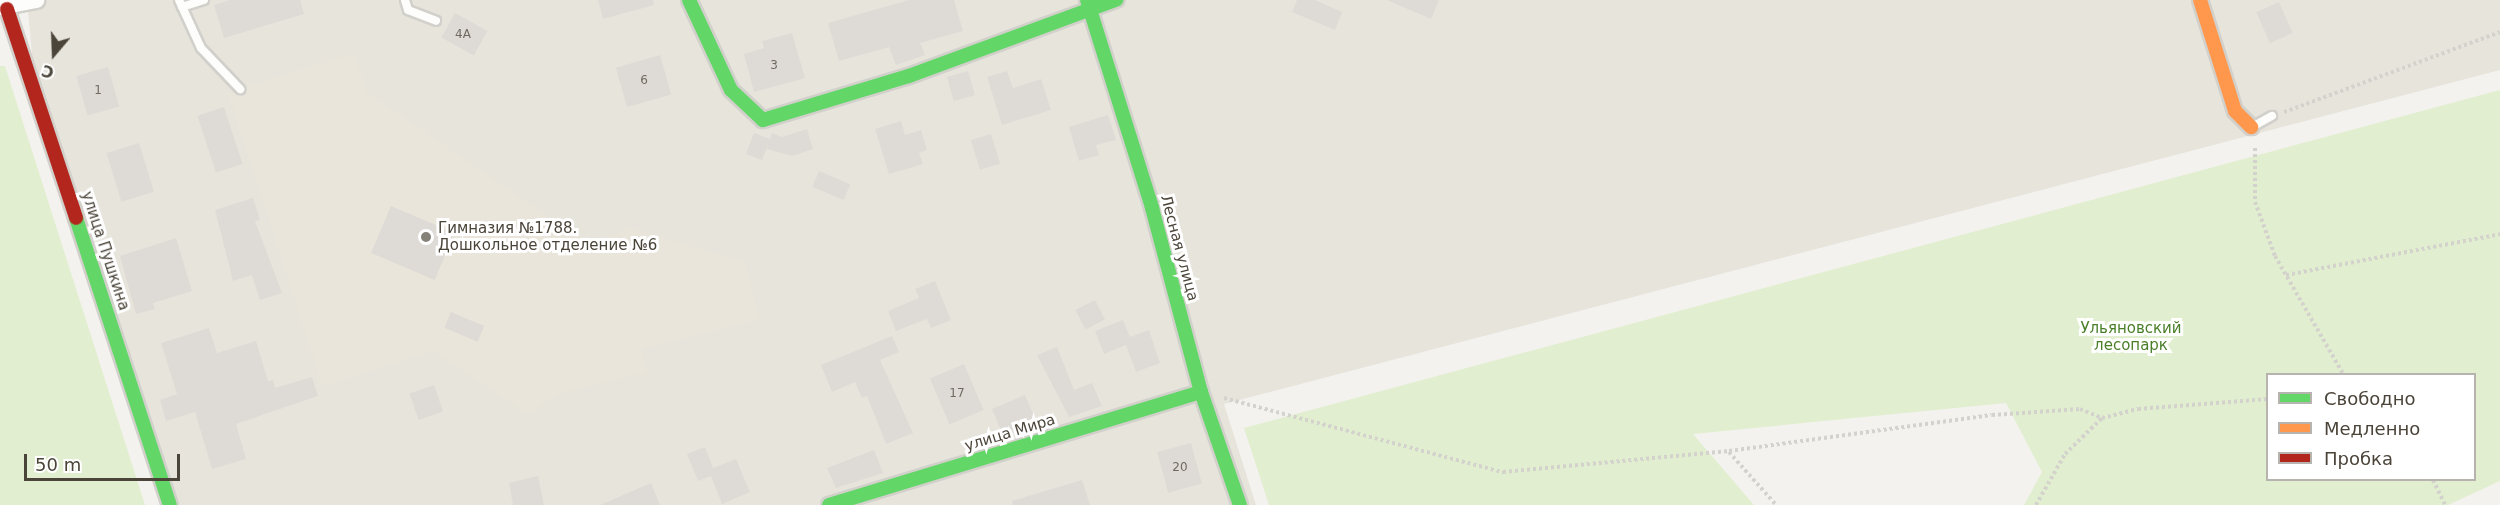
<!DOCTYPE html>
<meta charset="utf-8">
<style>
body{margin:0}
#map{position:relative;width:2500px;height:505px;overflow:hidden;background:#f4f2ee;font-family:"DejaVu Sans",sans-serif}
div>[style]{position:absolute}
[style*='--x']{left:calc(var(--x)*1px);top:calc(var(--y)*1px);width:calc(var(--w)*1px);rotate:calc(var(--a)*1deg)}
.residential>*{inset:0;background:#e7e4dc}
.education>*{inset:0;background:#eae5da}
.green>*{inset:0;background:#e1eecf}
.building>*{inset:0;background:#dedbd6;transform-origin:0 0}
.path>*{height:4px;margin-top:-2px;transform-origin:0;background:repeating-linear-gradient(90deg,#d3d2cc 0 3px,transparent 0 6px)}
.roads{filter:drop-shadow(2px 0 #d2d0cb) drop-shadow(-2px 0 #d2d0cb) drop-shadow(0 2px #d2d0cb) drop-shadow(0 -2px #d2d0cb)}
.lane>*{height:8px;margin:-4px;padding:0 4px;transform-origin:4px;border-radius:4px;background:#fdfdfc}
.street>*{height:16px;margin:-8px;padding:0 8px;transform-origin:8px;border-radius:8px;background:#fdfdfc}
.fast>*{height:14px;margin:-7px;padding:0 7px;transform-origin:7px;border-radius:7px;background:#63d668}
.slow>*{height:14px;margin:-7px;padding:0 7px;transform-origin:7px;border-radius:7px;background:#ff974d}
.jam>*{height:14px;margin:-7px;padding:0 7px;transform-origin:7px;border-radius:7px;background:#b3261e}
.dots>*{width:16px;height:16px;translate:-50% -50%;box-sizing:border-box;border:3px solid #fff;border-radius:50%}
span{translate:-50% -50%;white-space:nowrap;text-align:center;line-height:1.15;-webkit-text-stroke:6px #fff;paint-order:stroke}
.number-label{font-size:12px;color:#706a61}
.number-label span{-webkit-text-stroke-width:0}
.poi-label{font-size:15px;color:#4b4439}
.left{translate:0 -50%;text-align:left}
.street-label{font-size:15px;color:#4b4439}
.park-label{font-size:15px;color:#4a7f2a}
.legend{position:absolute;left:2266px;top:373px;width:210px;height:108px;box-sizing:border-box;background:#fff;border:2px solid #b7b4b0;margin:0;padding:8px 10px;list-style:none;font-size:18px;color:#4b4439}
.legend li{display:flex;align-items:center;gap:12px;height:30px}
.legend b{width:30px;border:2px solid #b7b4b0}
.north{position:absolute;left:24px;top:24px;width:60px;height:60px;-webkit-text-stroke:4px #fff;paint-order:stroke;rotate:199deg;font-size:16px;font-weight:700;line-height:24px;text-align:center;color:#4b4439}
.north::after{content:'';display:block;margin:auto;width:21px;height:27px;background:#4b4439;clip-path:polygon(50% 0,100% 100%,50% 72%,0 100%)}
.scale{position:absolute;left:24px;top:454px;width:156px;height:27px;box-sizing:border-box;border:3px solid #4b4439;border-top:0;padding-left:8px;font-size:18px;line-height:21px;white-space:nowrap;color:#4b4439;-webkit-text-stroke:4px #fff;paint-order:stroke}
</style>
<div id="map">
<div class="residential">
<div style="clip-path:polygon(27px 0,2500px 0,2500px 70px,1224px 404px,1256px 505px,162px 505px,35px 86px)"></div>
</div>
<div class="education">
<div style="clip-path:polygon(354px 53px,367px 93px,590px 245px,629px 228px,745px 262px,759px 319px,641px 349px,646px 372px,557px 394px,529px 414px,433px 351px,323px 386px,228px 93px)"></div>
</div>
<div class="green">
<div style="clip-path:polygon(0 66px,5px 66px,145px 505px,0 505px)"></div>
<div style="clip-path:polygon(evenodd,2500px 90px,2500px 481px,2448px 505px,2024px 505px,2042px 472px,2006px 403px,1693px 434px,1754px 505px,1269px 505px,1244px 428px,2500px 90px,2268px 374px,2474px 374px,2474px 480px,2268px 480px,2268px 374px)"></div>
</div>
<div class="building">
<div style="clip-path:polygon(229px 0,300px 0,304px 14px,224px 38px,214px 5px)"></div>
<div style="clip-path:polygon(598px 0,653px 0,654px 5px,603px 19px)"></div>
<div style="clip-path:polygon(909px 0,954px 0,963px 31px,920px 43px,925px 55px,896px 65px,889px 47px,839px 61px,828px 23px)"></div>
<div style="clip-path:polygon(1297px 0,1315px 0,1342px 12px,1335px 30px,1292px 12px)"></div>
<div style="clip-path:polygon(1387px 0,1439px 0,1431px 19px)"></div>
<div style="left:2279px;top:2px;width:34px;height:25px;rotate:66deg"></div>
<div style="left:455px;top:13px;width:37px;height:28px;rotate:29deg"></div>
<div style="clip-path:polygon(792px 33px,805px 78px,754px 92px,744px 54px,764px 48px,762px 41px)"></div>
<div style="left:660px;top:55px;width:41px;height:46px;rotate:74deg"></div>
<div style="left:108px;top:67px;width:41px;height:33px;rotate:74deg"></div>
<div style="left:968px;top:71px;width:25px;height:22px;rotate:74deg"></div>
<div style="clip-path:polygon(1007px 71px,1013px 88px,1041px 79px,1051px 110px,1002px 125px,987px 77px)"></div>
<div style="left:224px;top:107px;width:60px;height:28px;rotate:72deg"></div>
<div style="clip-path:polygon(1108px 115px,1116px 140px,1096px 145px,1099px 155px,1079px 161px,1069px 127px)"></div>
<div style="clip-path:polygon(901px 121px,905px 135px,921px 130px,927px 150px,919px 153px,923px 164px,889px 174px,875px 129px)"></div>
<div style="clip-path:polygon(807px 129px,813px 149px,792px 156px,767px 149px,768px 145px,762px 160px,746px 154px,754px 133px,770px 139px,772px 133px,782px 137px)"></div>
<div style="left:991px;top:134px;width:31px;height:21px;rotate:73deg"></div>
<div style="left:139px;top:143px;width:51px;height:34px;rotate:73deg"></div>
<div style="left:819px;top:171px;width:34px;height:17px;rotate:23deg"></div>
<div style="clip-path:polygon(253px 198px,260px 220px,255px 221px,282px 293px,260px 300px,252px 275px,233px 281px,215px 210px)"></div>
<div style="left:391px;top:206px;width:69px;height:51px;rotate:23deg"></div>
<div style="clip-path:polygon(176px 238px,192px 291px,153px 303px,155px 309px,136px 314px,120px 256px)"></div>
<div style="clip-path:polygon(935px 281px,951px 320px,931px 328px,927px 319px,896px 331px,888px 311px,919px 298px,915px 289px)"></div>
<div style="left:1095px;top:300px;width:22px;height:22px;rotate:63deg"></div>
<div style="left:451px;top:312px;width:36px;height:17px;rotate:23deg"></div>
<div style="clip-path:polygon(1123px 320px,1130px 337px,1149px 330px,1160px 363px,1136px 372px,1126px 345px,1104px 354px,1095px 331px)"></div>
<div style="clip-path:polygon(209px 328px,217px 353px,256px 341px,268px 381px,273px 380px,275px 388px,312px 377px,318px 396px,236px 424px,246px 459px,212px 469px,195px 412px,166px 421px,160px 400px,177px 394px,161px 343px)"></div>
<div style="clip-path:polygon(892px 336px,899px 352px,880px 360px,913px 433px,886px 444px,867px 396px,862px 398px,855px 382px,832px 392px,821px 365px)"></div>
<div style="clip-path:polygon(1057px 347px,1074px 390px,1092px 383px,1102px 406px,1069px 417px,1037px 355px)"></div>
<div style="left:964px;top:364px;width:50px;height:37px;rotate:67deg"></div>
<div style="left:434px;top:385px;width:28px;height:26px;rotate:71deg"></div>
<div style="left:1025px;top:395px;width:30px;height:36px;rotate:67deg"></div>
<div style="left:1191px;top:443px;width:42px;height:35px;rotate:75deg"></div>
<div style="clip-path:polygon(705px 447px,713px 468px,736px 459px,750px 492px,722px 504px,711px 476px,698px 481px,687px 454px)"></div>
<div style="clip-path:polygon(874px 450px,883px 473px,836px 488px,827px 468px)"></div>
<div style="clip-path:polygon(538px 476px,544px 505px,513px 505px,509px 483px)"></div>
<div style="clip-path:polygon(1082px 480px,1090px 505px,1013px 505px,1012px 501px)"></div>
<div style="clip-path:polygon(651px 483px,660px 505px,600px 505px)"></div>
</div>
<div class="path">
<div style="--x:2284;--y:112;--w:230;--a:-20.3"></div>
<div style="--x:2255;--y:148;--w:54;--a:90"></div>
<div style="--x:2255;--y:202;--w:58;--a:69.7"></div>
<div style="--x:2275;--y:256;--w:136;--a:60"></div>
<div style="--x:2286;--y:275;--w:218;--a:-10.8"></div>
<div style="--x:1224;--y:398;--w:289;--a:14.9"></div>
<div style="--x:1503;--y:472;--w:227;--a:-5.3"></div>
<div style="--x:1729;--y:451;--w:265;--a:-7.8"></div>
<div style="--x:1992;--y:415;--w:88;--a:-3.9"></div>
<div style="--x:2080;--y:409;--w:24;--a:22"></div>
<div style="--x:1729;--y:452;--w:71;--a:48.4"></div>
<div style="--x:2433;--y:480;--w:28;--a:64"></div>
<div style="--x:2036;--y:505;--w:59;--a:-60.4"></div>
<div style="--x:2065;--y:454;--w:52;--a:-44.2"></div>
<div style="--x:2102;--y:418;--w:37;--a:-14"></div>
<div style="--x:2138;--y:409;--w:130;--a:-4.4"></div>
</div>
<div class="roads">
<div class="lane">
<div style="--x:179;--y:0;--w:53;--a:65.4"></div>
<div style="--x:201;--y:48;--w:57;--a:46.4"></div>
<div style="--x:405;--y:0;--w:10;--a:73"></div>
<div style="--x:408;--y:10;--w:30;--a:21"></div>
<div style="--x:182;--y:7;--w:23;--a:-18"></div>
<div style="--x:2252;--y:127;--w:23;--a:-29"></div>
</div>
<div class="street">
<div style="--x:0;--y:7;--w:37;--a:-11"></div>
</div>
<div class="fast">
<div style="--x:689;--y:0;--w:99;--a:65"></div>
<div style="--x:731;--y:90;--w:44;--a:43.2"></div>
<div style="--x:763;--y:120;--w:152;--a:-16.8"></div>
<div style="--x:909;--y:76;--w:221;--a:-20.2"></div>
<div style="--x:1087;--y:0;--w:218;--a:72.6"></div>
<div style="--x:1152;--y:208;--w:190;--a:75.1"></div>
<div style="--x:1201;--y:392;--w:120;--a:71"></div>
<div style="--x:76;--y:218;--w:302;--a:71.9"></div>
<div style="--x:829;--y:505;--w:389;--a:-16.9"></div>
</div>
<div class="slow">
<div style="--x:2200;--y:0;--w:116;--a:72.5"></div>
<div style="--x:2235;--y:111;--w:23;--a:45"></div>
</div>
<div class="jam">
<div style="--x:7;--y:9;--w:220;--a:71.7"></div>
</div>
</div>
<div class="dots">
<div style="left:426px;top:237px;background:#868178"></div>
</div>
<div class="number-label">
<span style="left:463px;top:35px">4А</span>
<span style="left:774px;top:66px">3</span>
<span style="left:644px;top:81px">6</span>
<span style="left:98px;top:91px">1</span>
<span style="left:957px;top:394px">17</span>
<span style="left:1180px;top:468px">20</span>
</div>
<div class="poi-label">
<span class="left" style="left:438px;top:237px">Гимназия №1788.<br>Дошкольное отделение №6</span>
</div>
<div class="street-label">
<span style="left:1179px;top:248px;rotate:75deg">Лесная улица</span>
<span style="left:105px;top:251px;rotate:72deg">улица Пушкина</span>
<span style="left:1010px;top:433px;rotate:-17deg">улица Мира</span>
</div>
<div class="park-label">
<span style="left:2131px;top:337px">Ульяновский<br>лесопарк</span>
</div>
<ul class="legend">
<li><b style="height:8px;background:#63d668"></b>Свободно</li>
<li><b style="height:8px;background:#ff974d"></b>Медленно</li>
<li><b style="height:8px;background:#b3261e"></b>Пробка</li>
</ul>
<div class="north">С</div>
<div class="scale">50 m</div>
</div>
